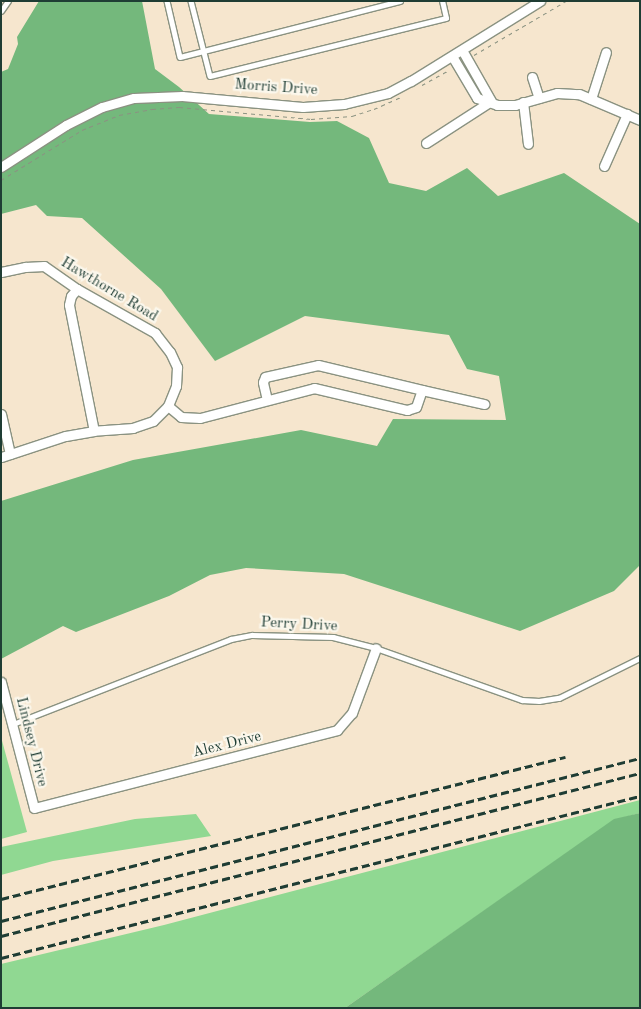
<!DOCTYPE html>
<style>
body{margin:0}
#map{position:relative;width:641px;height:1009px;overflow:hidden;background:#f6e6ce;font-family:"Old Standard TT",serif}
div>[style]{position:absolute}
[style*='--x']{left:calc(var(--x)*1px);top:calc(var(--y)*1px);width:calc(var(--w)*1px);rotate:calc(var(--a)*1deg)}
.green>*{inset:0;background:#90d892}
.forest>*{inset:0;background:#74b87c}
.path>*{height:1px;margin-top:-0.5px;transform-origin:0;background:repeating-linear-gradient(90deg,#8a9281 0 4px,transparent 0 8px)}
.roads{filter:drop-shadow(1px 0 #8a9281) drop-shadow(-1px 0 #8a9281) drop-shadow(0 1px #8a9281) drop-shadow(0 -1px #8a9281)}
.lane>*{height:4.5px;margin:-2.25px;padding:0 2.25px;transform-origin:2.25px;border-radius:2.25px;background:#fff}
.street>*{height:9px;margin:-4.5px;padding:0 4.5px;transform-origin:4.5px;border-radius:4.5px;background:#fff}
.rail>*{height:2.5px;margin-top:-1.25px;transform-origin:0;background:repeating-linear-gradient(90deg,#1f3d34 0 8px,transparent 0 12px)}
span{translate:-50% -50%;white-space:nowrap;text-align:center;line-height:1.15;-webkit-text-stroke:4.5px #fbf7ec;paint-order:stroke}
.street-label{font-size:15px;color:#1f3d34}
.frame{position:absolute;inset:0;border:2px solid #1f3d34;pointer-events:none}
</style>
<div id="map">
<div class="green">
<div style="clip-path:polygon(1px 737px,27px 832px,1px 839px)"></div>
<div style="clip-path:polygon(640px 800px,640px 813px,614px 820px,345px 1008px,1px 1008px,1px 964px,164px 925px)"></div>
<div style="clip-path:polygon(196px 814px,211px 836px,53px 861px,1px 875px,1px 847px,135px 819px)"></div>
</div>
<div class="forest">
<div style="clip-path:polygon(39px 1px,142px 1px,155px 69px,179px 87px,209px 114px,310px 122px,337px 121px,369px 138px,389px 183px,426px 191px,467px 168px,498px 196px,564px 173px,640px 224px,640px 565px,614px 591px,520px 631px,344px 574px,246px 568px,210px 575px,169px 596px,76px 632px,63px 626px,1px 659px,1px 501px,133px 460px,301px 430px,377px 446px,393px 419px,506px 420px,499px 376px,467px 369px,449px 335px,305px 316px,215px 361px,161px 289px,82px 218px,47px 216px,36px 205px,1px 214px,1px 72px,8px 69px,18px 44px,17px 37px)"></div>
<div style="clip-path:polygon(640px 813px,640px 1008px,345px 1008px,614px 819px)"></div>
</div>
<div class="path">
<div style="--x:474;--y:55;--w:107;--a:-30.4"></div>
<div style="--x:422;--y:85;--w:31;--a:-29"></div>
<div style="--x:1;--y:180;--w:95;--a:-31.7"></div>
<div style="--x:82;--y:130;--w:40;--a:-22"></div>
<div style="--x:119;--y:115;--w:34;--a:-10"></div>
<div style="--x:152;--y:109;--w:27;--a:-4"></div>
<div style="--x:179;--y:107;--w:133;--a:5.2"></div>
<div style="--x:311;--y:119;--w:41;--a:-4.2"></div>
<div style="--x:352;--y:116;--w:23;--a:-18"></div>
<div style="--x:374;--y:109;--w:30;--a:-24"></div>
</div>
<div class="roads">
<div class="lane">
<div style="--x:167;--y:1;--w:57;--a:76.9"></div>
<div style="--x:180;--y:57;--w:227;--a:-14.3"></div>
<div style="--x:191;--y:1;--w:77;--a:75.8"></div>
<div style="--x:210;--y:76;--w:243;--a:-13.8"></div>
<div style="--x:446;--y:18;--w:17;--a:-103"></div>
<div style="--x:1;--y:11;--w:12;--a:-55"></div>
<div style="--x:13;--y:724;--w:234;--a:-21.3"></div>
<div style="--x:231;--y:639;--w:21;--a:-11"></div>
<div style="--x:252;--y:635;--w:81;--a:1.4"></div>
<div style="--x:333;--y:637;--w:44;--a:14.3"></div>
<div style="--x:376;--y:648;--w:155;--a:19.6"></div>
<div style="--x:522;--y:700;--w:17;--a:3"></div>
<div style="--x:539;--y:701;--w:20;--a:-9"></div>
<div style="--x:559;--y:698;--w:90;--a:-26.3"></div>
</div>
<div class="street">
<div style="--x:462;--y:50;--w:59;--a:60.4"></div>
<div style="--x:452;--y:56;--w:49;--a:59.2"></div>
<div style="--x:477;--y:98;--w:21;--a:19"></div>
<div style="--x:497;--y:105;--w:18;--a:0"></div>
<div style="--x:515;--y:105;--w:44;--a:-15.9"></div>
<div style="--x:557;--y:93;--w:22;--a:3"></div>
<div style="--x:579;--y:94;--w:66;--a:23.1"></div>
<div style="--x:532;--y:77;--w:22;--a:72"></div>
<div style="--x:591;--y:99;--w:49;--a:-72.3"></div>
<div style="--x:523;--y:102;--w:42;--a:83.2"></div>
<div style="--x:426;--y:143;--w:77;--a:-32.9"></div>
<div style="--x:604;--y:166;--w:57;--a:-66.1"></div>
<div style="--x:1;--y:167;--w:77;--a:-32.9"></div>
<div style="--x:66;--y:125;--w:40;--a:-26.6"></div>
<div style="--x:102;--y:107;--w:33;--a:-16"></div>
<div style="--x:134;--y:98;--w:48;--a:-2.4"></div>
<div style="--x:182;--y:96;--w:121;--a:5.2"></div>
<div style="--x:303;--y:107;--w:41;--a:-4.2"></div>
<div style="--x:344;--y:104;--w:45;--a:-14"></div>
<div style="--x:388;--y:93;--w:26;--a:-28"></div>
<div style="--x:411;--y:81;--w:152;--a:-31.8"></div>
<div style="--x:1;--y:272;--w:25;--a:-12"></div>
<div style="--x:25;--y:267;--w:19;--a:-3"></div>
<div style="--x:44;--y:266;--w:40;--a:34.9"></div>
<div style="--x:77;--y:289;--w:90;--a:29.4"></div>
<div style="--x:155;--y:333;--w:24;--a:52"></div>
<div style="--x:170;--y:352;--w:17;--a:65"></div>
<div style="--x:177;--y:367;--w:19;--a:93"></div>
<div style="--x:176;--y:386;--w:22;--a:112"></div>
<div style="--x:168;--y:406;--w:21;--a:135"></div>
<div style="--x:153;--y:421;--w:21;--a:161"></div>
<div style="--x:133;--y:428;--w:39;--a:176"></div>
<div style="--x:94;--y:431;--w:29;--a:170"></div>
<div style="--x:65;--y:436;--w:67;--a:161.8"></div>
<div style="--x:77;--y:289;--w:9;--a:131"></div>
<div style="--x:71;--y:296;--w:9;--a:103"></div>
<div style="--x:69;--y:305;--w:128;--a:78.8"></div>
<div style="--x:267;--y:400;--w:18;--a:-103"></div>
<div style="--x:263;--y:382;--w:5;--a:-68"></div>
<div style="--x:265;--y:377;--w:54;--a:-12.8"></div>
<div style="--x:318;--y:365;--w:107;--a:13.5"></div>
<div style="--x:168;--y:406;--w:17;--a:40"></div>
<div style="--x:181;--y:417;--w:19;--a:3"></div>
<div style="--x:200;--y:418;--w:118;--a:-14.7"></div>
<div style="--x:314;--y:388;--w:96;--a:13.3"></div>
<div style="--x:407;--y:410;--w:9;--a:-18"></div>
<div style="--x:416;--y:407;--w:18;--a:-71"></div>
<div style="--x:422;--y:390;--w:64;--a:12.7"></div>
<div style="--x:1;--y:414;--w:41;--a:77.3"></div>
<div style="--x:1;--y:682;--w:130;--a:75.3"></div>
<div style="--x:34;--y:808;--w:313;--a:-14.4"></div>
<div style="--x:337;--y:730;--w:23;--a:-49"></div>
<div style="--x:352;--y:713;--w:69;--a:-69.7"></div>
</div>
</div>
<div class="rail">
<div style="--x:1;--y:899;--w:582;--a:-14.13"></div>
<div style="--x:1;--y:921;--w:659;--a:-14.31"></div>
<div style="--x:1;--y:936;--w:659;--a:-14.31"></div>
<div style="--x:1;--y:958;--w:659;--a:-14.23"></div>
</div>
<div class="street-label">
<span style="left:276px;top:88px;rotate:4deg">Morris Drive</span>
<span style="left:109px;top:290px;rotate:31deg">Hawthorne Road</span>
<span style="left:299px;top:625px;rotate:3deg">Perry Drive</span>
<span style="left:31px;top:742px;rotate:76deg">Lindsey Drive</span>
<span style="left:227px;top:745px;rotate:-14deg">Alex Drive</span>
</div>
<div class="frame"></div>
</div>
